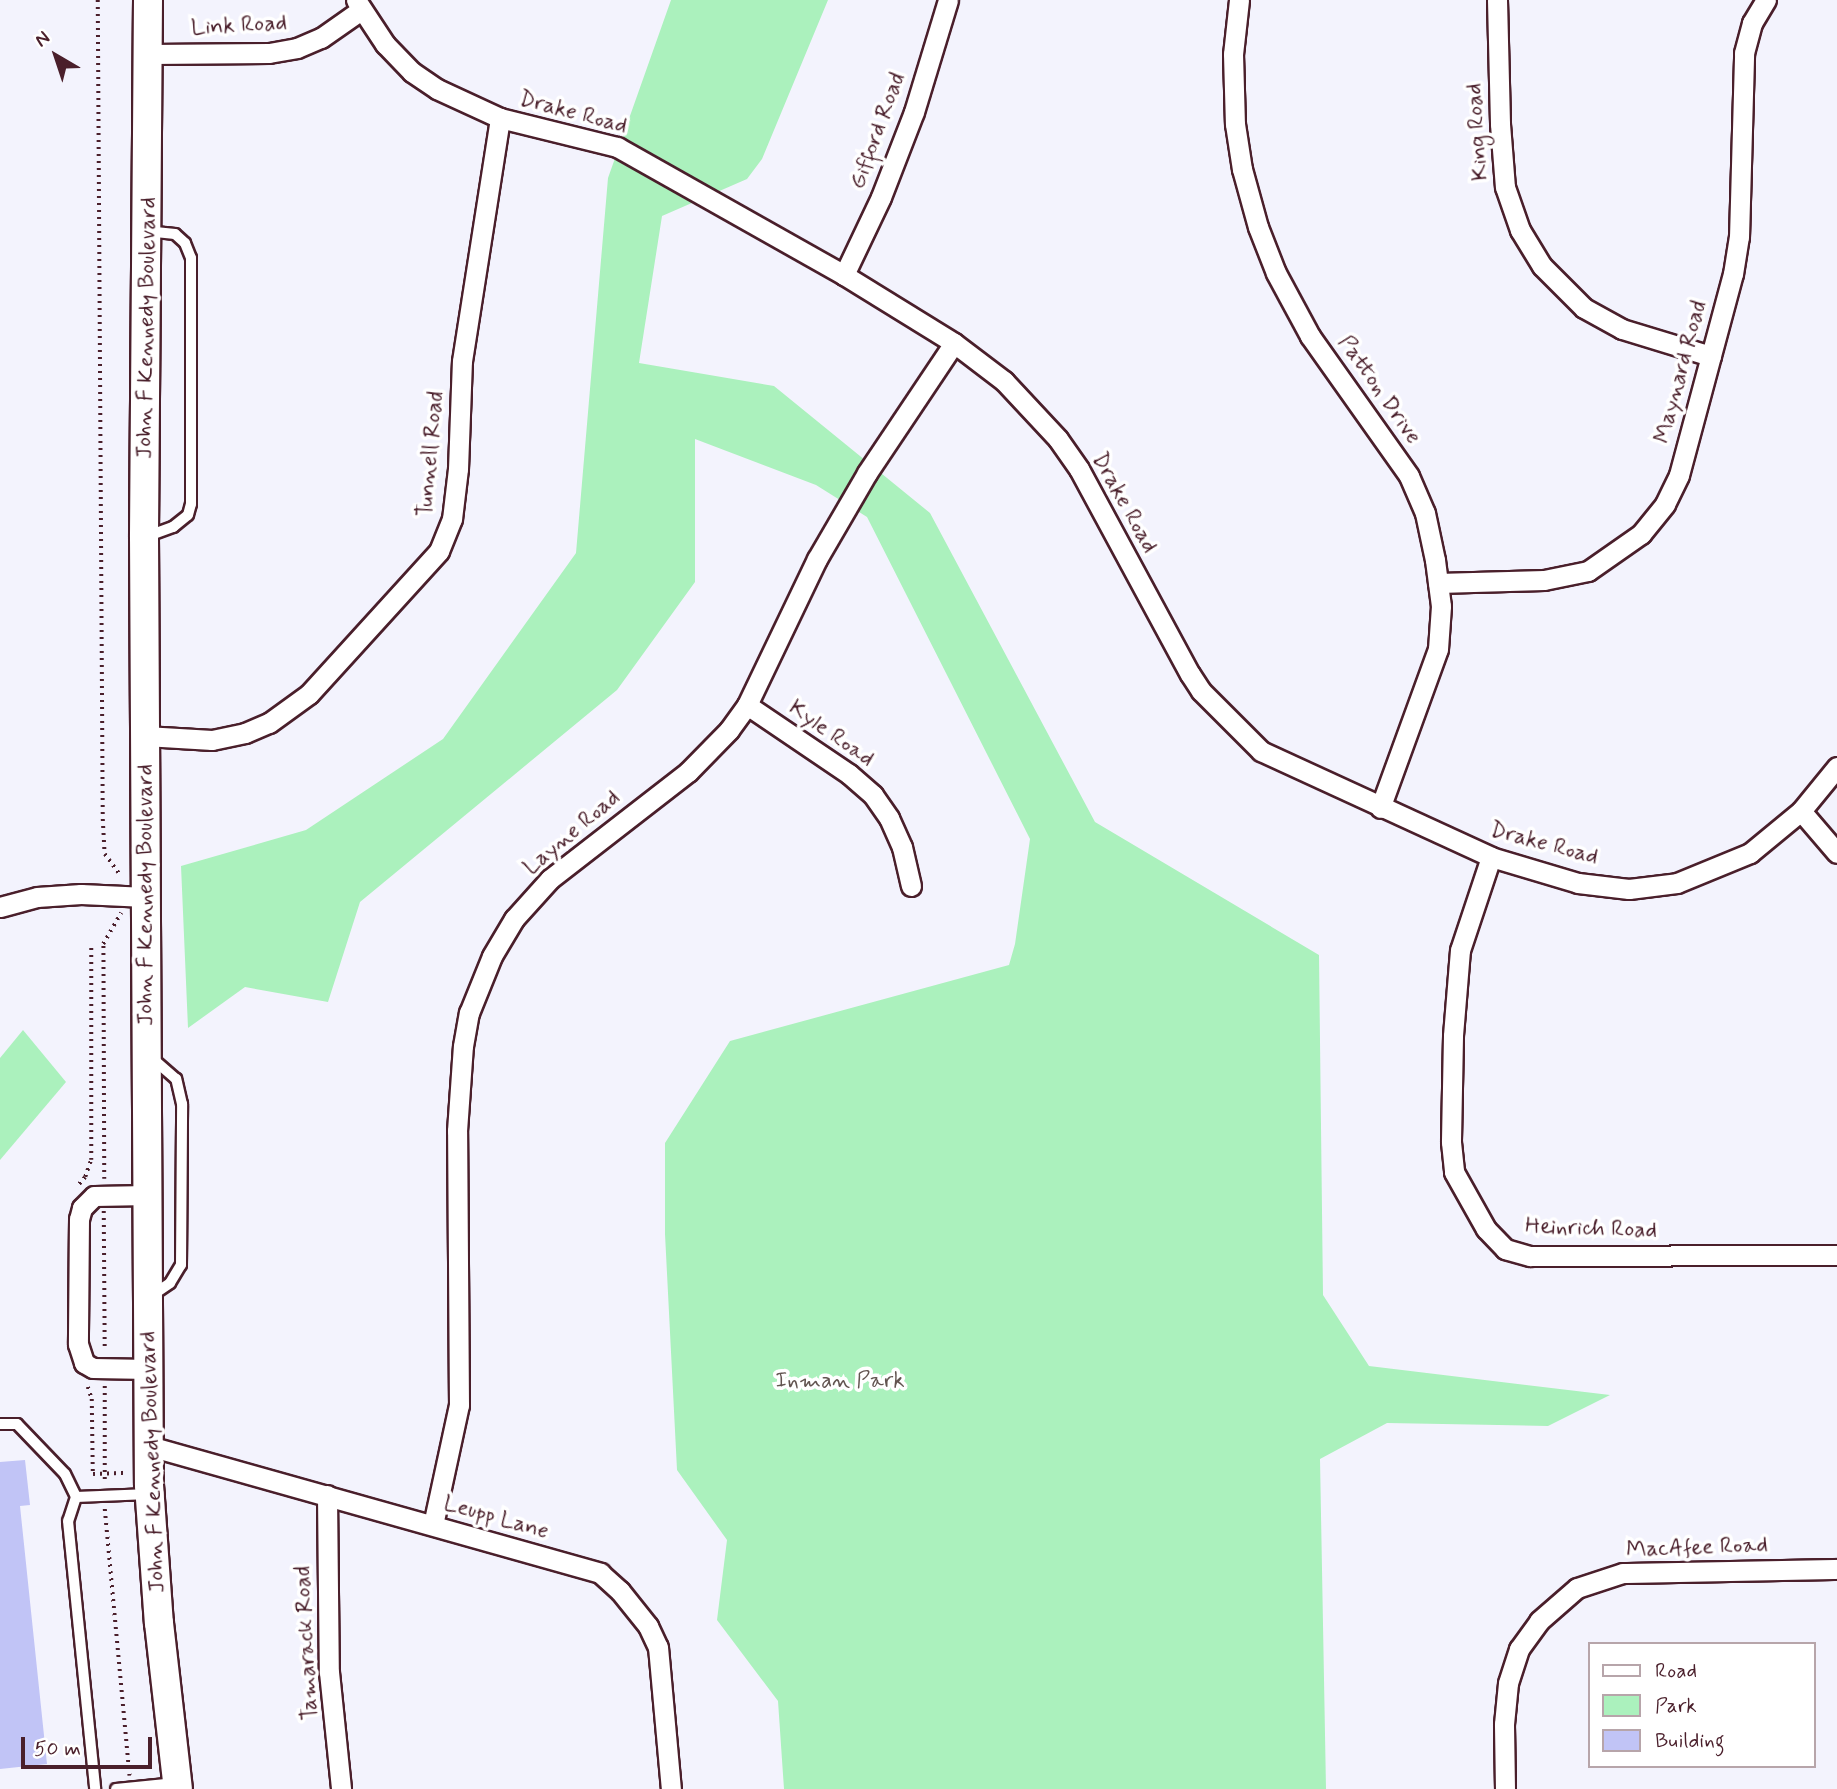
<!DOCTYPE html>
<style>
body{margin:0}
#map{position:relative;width:1837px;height:1789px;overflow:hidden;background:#f3f3fd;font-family:Mynerve,sans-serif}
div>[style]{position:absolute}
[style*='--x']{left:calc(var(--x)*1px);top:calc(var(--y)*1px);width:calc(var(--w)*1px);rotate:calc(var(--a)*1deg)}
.green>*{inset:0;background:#abf1bd}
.building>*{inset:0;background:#c1c4f6}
.path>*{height:3.5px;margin-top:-1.75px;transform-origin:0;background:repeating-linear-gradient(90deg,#4a1f2b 0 2px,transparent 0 7px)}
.roads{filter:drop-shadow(2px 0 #4a1f2b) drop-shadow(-2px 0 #4a1f2b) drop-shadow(0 2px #4a1f2b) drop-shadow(0 -2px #4a1f2b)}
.lane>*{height:10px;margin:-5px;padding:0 5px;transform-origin:5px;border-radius:5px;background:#fff}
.street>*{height:19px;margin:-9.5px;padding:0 9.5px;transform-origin:9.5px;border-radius:9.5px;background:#fff}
.secondary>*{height:28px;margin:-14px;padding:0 14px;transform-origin:14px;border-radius:14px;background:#fff}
span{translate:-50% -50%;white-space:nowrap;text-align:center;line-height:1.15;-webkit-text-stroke:7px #fff;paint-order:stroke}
.street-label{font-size:23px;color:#4a1f2b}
.park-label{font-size:23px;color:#625450}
.legend{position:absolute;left:1588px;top:1642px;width:228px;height:126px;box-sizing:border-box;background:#fff;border:2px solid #b7a5aa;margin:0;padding:9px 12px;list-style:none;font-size:21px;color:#4a1f2b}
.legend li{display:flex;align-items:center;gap:14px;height:35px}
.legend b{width:35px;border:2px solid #b7a5aa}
.north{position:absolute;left:21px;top:21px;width:70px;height:70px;-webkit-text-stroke:5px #fff;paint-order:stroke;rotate:321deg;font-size:19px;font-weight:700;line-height:28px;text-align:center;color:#4a1f2b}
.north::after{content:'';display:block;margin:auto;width:24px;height:32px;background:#4a1f2b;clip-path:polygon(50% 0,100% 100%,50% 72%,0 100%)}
.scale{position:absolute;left:21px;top:1737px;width:131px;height:32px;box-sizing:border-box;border:4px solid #4a1f2b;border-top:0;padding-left:9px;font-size:21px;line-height:24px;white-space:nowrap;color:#4a1f2b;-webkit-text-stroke:5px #fff;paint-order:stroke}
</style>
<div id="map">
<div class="green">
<div style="clip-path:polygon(671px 0,828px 0,762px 159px,747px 179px,662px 216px,639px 363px,774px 386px,930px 513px,1095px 822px,1319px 955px,1323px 1295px,1369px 1366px,1610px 1395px,1548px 1426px,1387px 1423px,1320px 1459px,1326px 1789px,784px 1789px,778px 1701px,717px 1620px,727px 1540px,677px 1470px,665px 1234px,665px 1143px,730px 1041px,1009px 965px,1015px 944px,1030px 839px,867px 517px,816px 485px,695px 439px,695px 582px,617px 690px,360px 902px,328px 1002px,245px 987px,188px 1028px,181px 866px,306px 830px,443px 739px,576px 553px,608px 178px)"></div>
<div style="clip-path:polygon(23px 1030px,66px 1082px,0 1160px,0 1058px)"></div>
</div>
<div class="building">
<div style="clip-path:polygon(25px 1460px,30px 1505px,20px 1506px,47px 1764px,0 1769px,0 1462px)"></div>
</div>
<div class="path">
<div style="--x:98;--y:0;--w:819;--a:89.65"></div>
<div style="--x:103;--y:819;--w:35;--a:87"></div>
<div style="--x:105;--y:854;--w:26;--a:54"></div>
<div style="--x:104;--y:1179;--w:235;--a:-90.2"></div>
<div style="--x:103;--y:944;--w:36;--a:-60"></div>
<div style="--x:79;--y:1184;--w:9;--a:-49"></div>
<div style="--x:85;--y:1177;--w:18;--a:-71"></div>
<div style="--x:91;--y:1160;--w:213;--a:-90"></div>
<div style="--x:104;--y:1211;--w:140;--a:89.6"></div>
<div style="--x:105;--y:1386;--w:98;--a:90"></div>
<div style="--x:88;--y:1387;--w:13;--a:72"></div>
<div style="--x:92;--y:1399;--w:75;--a:89.2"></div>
<div style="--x:93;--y:1474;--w:35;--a:-2"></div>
<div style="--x:105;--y:1509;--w:268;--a:84.7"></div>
</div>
<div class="roads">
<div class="lane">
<div style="--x:148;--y:536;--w:27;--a:-20"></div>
<div style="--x:173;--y:527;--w:19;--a:-39"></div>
<div style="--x:188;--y:515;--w:11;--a:-75"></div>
<div style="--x:191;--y:504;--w:246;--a:-90"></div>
<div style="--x:191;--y:258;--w:16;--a:-112"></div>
<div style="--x:185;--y:243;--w:13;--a:-138"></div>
<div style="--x:175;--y:234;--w:27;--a:-174"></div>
<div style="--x:151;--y:1296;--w:23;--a:-34"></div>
<div style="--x:170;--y:1283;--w:21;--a:-59"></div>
<div style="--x:181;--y:1265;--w:161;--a:-89.6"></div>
<div style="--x:182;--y:1104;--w:26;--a:-103"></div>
<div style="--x:176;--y:1079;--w:30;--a:-139"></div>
<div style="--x:0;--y:1424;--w:17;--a:0"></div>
<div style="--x:17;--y:1424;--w:69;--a:46.2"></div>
<div style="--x:65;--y:1474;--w:25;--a:64"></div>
<div style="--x:76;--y:1497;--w:25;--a:108"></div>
<div style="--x:68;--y:1521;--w:269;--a:84.2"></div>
<div style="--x:76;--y:1497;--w:73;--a:-2.4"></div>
<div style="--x:116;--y:1789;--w:60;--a:-5.7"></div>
</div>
<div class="street">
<div style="--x:356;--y:0;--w:53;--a:56.6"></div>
<div style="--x:385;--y:44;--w:39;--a:46"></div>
<div style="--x:412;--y:72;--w:30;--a:34"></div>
<div style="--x:437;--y:89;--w:69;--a:24.7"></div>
<div style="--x:500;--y:118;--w:121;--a:13.9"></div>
<div style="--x:617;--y:147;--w:261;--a:29.4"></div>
<div style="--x:844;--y:275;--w:129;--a:31.7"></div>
<div style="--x:954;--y:343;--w:63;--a:37.2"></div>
<div style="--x:1004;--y:381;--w:79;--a:47"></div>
<div style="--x:1058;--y:439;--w:37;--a:55"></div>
<div style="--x:1079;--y:469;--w:233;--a:61.6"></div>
<div style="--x:1190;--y:674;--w:20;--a:57"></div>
<div style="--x:1201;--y:691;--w:85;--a:45"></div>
<div style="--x:1261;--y:751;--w:253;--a:24.7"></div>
<div style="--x:1491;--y:857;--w:91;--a:16.6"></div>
<div style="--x:1578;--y:883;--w:51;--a:6.7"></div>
<div style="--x:1629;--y:889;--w:48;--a:-7.1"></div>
<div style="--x:1677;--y:883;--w:79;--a:-22.3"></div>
<div style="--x:1750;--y:853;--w:66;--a:-39.5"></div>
<div style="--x:1801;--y:811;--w:57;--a:-50.7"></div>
<div style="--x:1239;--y:0;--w:54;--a:96.3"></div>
<div style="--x:1233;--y:54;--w:70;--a:88.4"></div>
<div style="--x:1235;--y:124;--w:46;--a:81.2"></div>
<div style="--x:1242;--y:169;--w:60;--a:74.6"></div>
<div style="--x:1258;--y:227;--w:49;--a:68.6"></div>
<div style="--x:1276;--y:273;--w:72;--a:61.6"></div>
<div style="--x:1310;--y:336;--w:171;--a:54.7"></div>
<div style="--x:1409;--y:476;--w:40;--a:66.6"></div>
<div style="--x:1425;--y:513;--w:48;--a:78"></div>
<div style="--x:1435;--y:560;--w:46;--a:82.6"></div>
<div style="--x:1441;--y:606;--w:43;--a:94"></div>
<div style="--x:1438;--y:649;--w:169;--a:110"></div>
<div style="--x:1497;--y:0;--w:124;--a:88.6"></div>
<div style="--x:1500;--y:124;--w:63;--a:85.5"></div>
<div style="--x:1505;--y:187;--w:46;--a:70.8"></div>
<div style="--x:1520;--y:230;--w:42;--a:58.6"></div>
<div style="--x:1542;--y:266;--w:59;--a:45"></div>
<div style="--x:1584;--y:308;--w:43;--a:28.9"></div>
<div style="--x:1622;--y:329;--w:93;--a:16.9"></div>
<div style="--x:150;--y:54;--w:119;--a:-0.5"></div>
<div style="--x:269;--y:53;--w:28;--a:-10"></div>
<div style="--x:297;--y:48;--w:26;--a:-23"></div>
<div style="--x:321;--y:38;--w:49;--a:-35"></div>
<div style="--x:844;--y:275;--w:86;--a:-64.6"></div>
<div style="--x:881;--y:197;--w:91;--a:-68.8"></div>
<div style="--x:914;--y:112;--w:117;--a:-73.1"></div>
<div style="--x:1438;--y:583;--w:106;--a:-1.6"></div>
<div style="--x:1544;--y:580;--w:45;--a:-11.6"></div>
<div style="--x:1588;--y:571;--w:65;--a:-34.9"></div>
<div style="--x:1641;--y:534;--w:38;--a:-51"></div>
<div style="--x:1665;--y:504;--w:32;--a:-64"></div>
<div style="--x:1679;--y:475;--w:208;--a:-75"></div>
<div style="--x:1733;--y:274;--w:37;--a:-81"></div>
<div style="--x:1739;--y:237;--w:184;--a:-88.4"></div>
<div style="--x:1744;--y:53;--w:31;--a:-75"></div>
<div style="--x:1752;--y:23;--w:27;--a:-59"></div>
<div style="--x:747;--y:705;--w:123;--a:34.1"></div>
<div style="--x:849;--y:774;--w:32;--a:41"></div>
<div style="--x:873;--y:795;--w:28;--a:55"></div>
<div style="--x:889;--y:818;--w:32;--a:66"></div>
<div style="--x:902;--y:847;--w:40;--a:77"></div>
<div style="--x:145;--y:736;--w:67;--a:3.4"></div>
<div style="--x:212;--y:740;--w:34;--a:-12"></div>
<div style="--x:245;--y:733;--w:26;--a:-23"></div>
<div style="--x:269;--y:723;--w:49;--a:-35.9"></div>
<div style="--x:309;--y:694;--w:193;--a:-47.7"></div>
<div style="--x:439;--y:551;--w:35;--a:-68"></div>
<div style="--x:452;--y:519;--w:50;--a:-83.2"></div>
<div style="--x:458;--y:469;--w:108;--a:-87.9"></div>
<div style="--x:462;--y:361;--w:246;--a:-81.1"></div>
<div style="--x:1801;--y:811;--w:55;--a:49.4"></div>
<div style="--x:1491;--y:857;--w:98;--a:108.4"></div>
<div style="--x:1460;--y:950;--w:86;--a:94.7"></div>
<div style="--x:1453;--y:1036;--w:106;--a:91.1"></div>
<div style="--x:1451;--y:1142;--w:30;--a:84"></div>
<div style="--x:1454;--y:1172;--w:65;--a:60.7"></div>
<div style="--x:1486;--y:1229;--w:28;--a:46"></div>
<div style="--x:1505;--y:1249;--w:26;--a:16"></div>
<div style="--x:1530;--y:1256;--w:307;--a:-0.2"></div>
<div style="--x:0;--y:907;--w:38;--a:-15"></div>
<div style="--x:37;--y:897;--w:44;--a:-3.9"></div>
<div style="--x:81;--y:894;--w:65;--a:2.6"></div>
<div style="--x:148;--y:1195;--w:54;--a:178.9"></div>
<div style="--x:94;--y:1196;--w:17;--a:135"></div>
<div style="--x:82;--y:1208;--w:11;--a:105"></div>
<div style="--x:79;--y:1219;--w:125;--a:90.5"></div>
<div style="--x:78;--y:1344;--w:20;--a:72"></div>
<div style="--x:84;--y:1363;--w:10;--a:29"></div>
<div style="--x:93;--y:1368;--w:56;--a:1"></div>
<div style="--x:149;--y:1446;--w:469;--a:15.7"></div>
<div style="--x:600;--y:1573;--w:27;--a:42"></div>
<div style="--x:620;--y:1591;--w:45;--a:51.3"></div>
<div style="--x:648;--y:1626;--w:23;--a:65"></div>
<div style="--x:658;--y:1647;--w:143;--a:84.8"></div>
<div style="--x:327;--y:1495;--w:177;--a:89.4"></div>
<div style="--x:329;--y:1672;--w:118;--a:84.1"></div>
<div style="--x:433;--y:1525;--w:123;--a:-77.8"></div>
<div style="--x:459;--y:1405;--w:274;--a:-90.4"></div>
<div style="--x:457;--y:1131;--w:85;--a:-86"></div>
<div style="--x:463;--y:1046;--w:34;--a:-80"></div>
<div style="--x:469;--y:1013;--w:61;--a:-68"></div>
<div style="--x:492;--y:956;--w:43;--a:-59.3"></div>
<div style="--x:514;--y:919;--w:54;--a:-48"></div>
<div style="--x:550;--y:879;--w:175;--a:-37.8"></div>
<div style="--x:688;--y:772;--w:59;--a:-45.7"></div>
<div style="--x:729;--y:730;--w:31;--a:-54"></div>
<div style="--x:747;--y:705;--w:162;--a:-64.4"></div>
<div style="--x:817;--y:559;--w:99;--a:-59.8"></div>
<div style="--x:867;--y:473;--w:156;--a:-56.2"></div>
<div style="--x:1505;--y:1789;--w:65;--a:-90.9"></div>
<div style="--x:1504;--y:1724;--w:41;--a:-84.4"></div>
<div style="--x:1508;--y:1683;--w:36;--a:-72"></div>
<div style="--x:1519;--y:1649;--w:34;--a:-54"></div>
<div style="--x:1539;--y:1621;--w:50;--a:-41"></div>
<div style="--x:1577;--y:1588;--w:48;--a:-18.1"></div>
<div style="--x:1623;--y:1573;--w:214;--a:-1.1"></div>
</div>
<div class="secondary">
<div style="--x:148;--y:0;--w:537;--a:90.43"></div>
<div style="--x:144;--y:537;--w:948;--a:89.7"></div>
<div style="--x:149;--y:1485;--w:138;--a:85.9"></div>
<div style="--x:159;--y:1623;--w:167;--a:83.5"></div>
</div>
</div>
<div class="street-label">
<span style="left:239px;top:26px;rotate:-3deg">Link Road</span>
<span style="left:573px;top:113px;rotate:15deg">Drake Road</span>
<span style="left:878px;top:131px;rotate:-70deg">Gifford Road</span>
<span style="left:1478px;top:132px;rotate:-94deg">King Road</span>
<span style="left:147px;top:328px;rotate:-89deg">John F Kennedy Boulevard</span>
<span style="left:1681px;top:372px;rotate:-75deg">Maynard Road</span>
<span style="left:1379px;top:390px;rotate:55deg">Patton Drive</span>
<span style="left:431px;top:454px;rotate:-85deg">Tunnell Road</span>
<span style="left:1124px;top:503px;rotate:61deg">Drake Road</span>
<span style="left:831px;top:734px;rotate:35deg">Kyle Road</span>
<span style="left:572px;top:833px;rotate:-40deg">Layne Road</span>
<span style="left:1544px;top:844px;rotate:15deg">Drake Road</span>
<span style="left:146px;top:895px;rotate:-90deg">John F Kennedy Boulevard</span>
<span style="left:1591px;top:1229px;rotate:2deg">Heinrich Road</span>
<span style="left:153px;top:1462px;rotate:-92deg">John F Kennedy Boulevard</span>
<span style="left:496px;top:1518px;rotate:16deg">Leupp Lane</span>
<span style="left:1697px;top:1548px;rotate:-2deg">MacAfee Road</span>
<span style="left:307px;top:1643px;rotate:-93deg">Tamarack Road</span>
</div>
<div class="park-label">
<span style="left:840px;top:1381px">Inman Park</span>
</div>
<ul class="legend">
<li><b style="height:9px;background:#fff"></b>Road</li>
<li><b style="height:19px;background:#abf1bd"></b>Park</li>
<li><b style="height:19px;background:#c1c4f6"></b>Building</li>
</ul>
<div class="north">N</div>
<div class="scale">50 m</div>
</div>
